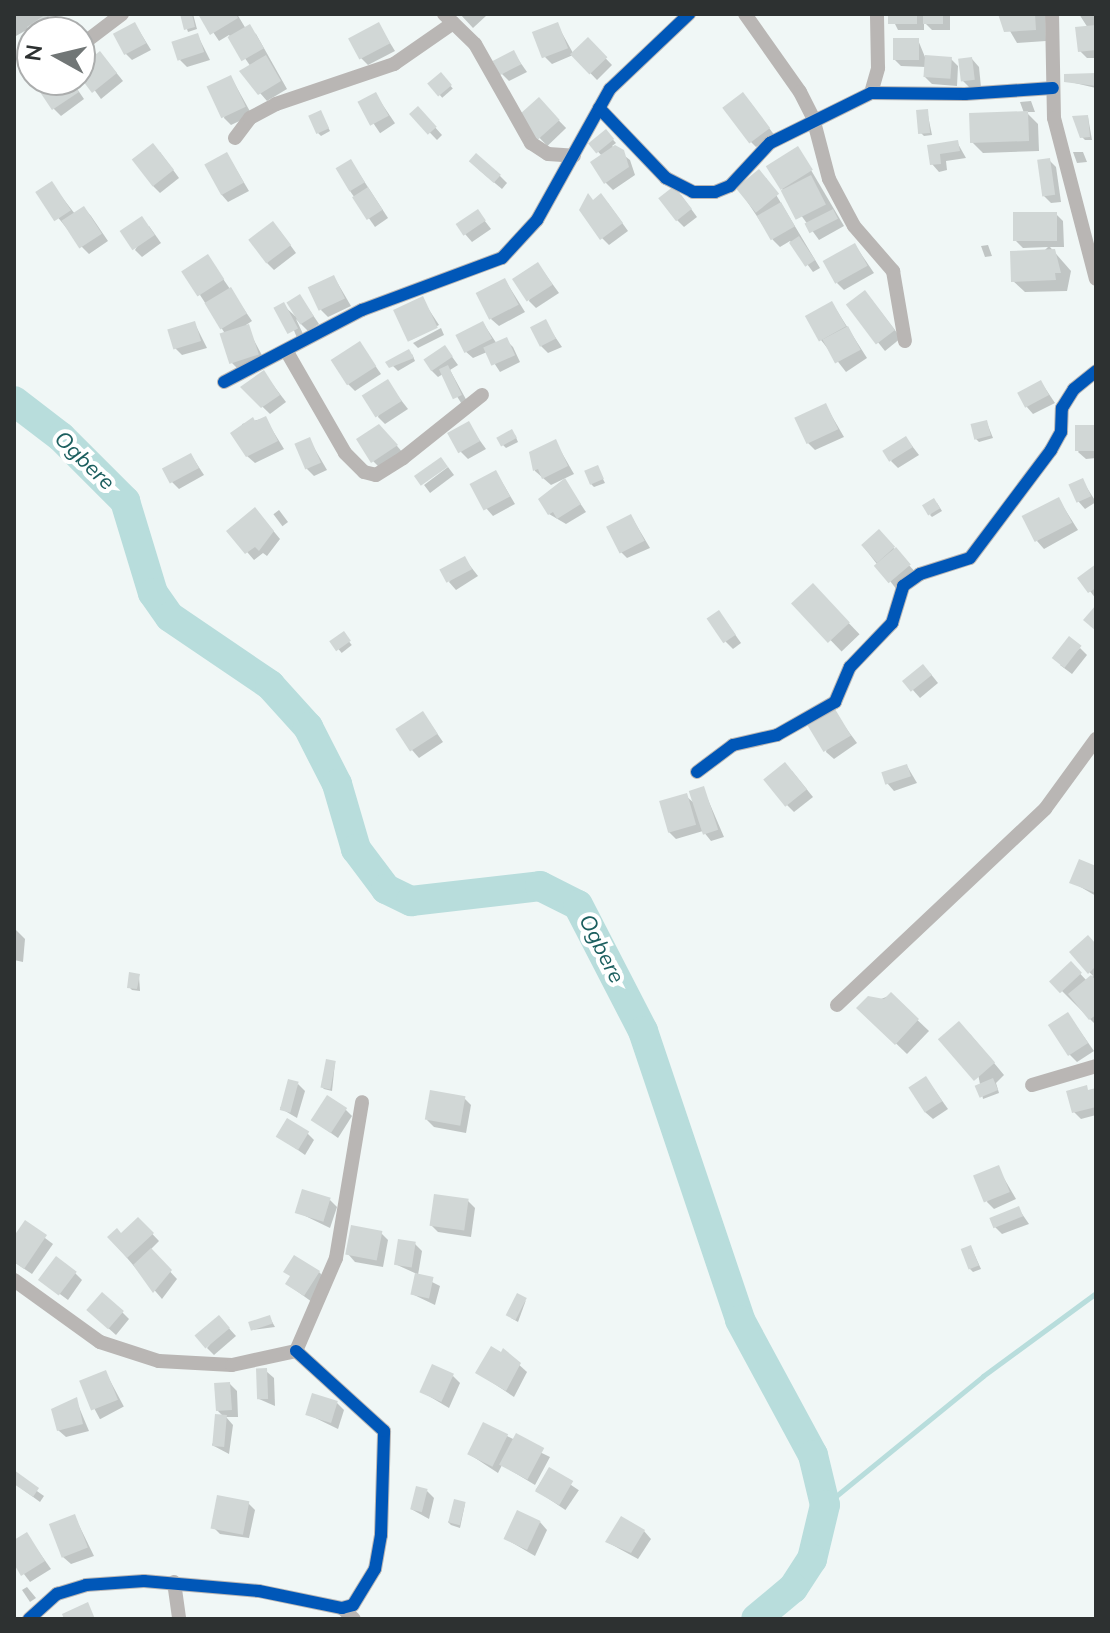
<!DOCTYPE html>
<style>
body{margin:0}
#map{position:relative;width:1110px;height:1633px;overflow:hidden;background:#f0f7f6;font-family:"Nunito Sans",sans-serif}
div>[style]{position:absolute}
[style*='--x']{left:calc(var(--x)*1px);top:calc(var(--y)*1px);width:calc(var(--w)*1px);rotate:calc(var(--a)*1deg)}
.shadow>*{inset:0;background:#0003;transform-origin:0 0}
.stream>*{height:5px;margin:-2.5px;padding:0 2.5px;transform-origin:2.5px;border-radius:2.5px;background:#b8dddc}
.river>*{height:30px;margin:-15px;padding:0 15px;transform-origin:15px;border-radius:15px;background:#b8dddc}
.building>*{inset:0;background:#d1d7d6;transform-origin:0 0}
.street>*{height:14px;margin:-7px;padding:0 7px;transform-origin:7px;border-radius:7px;background:#b9b6b4}
.cycleway>*{height:12px;margin:-6px;padding:0 6px;transform-origin:6px;border-radius:6px;background:#0057b8}
span{translate:-50% -50%;white-space:nowrap;text-align:center;line-height:1.15;-webkit-text-stroke:8px #fff;paint-order:stroke}
.water-label{font-size:22px;color:#1c5f5f;font-style:italic}
.frame{position:absolute;inset:0;border:16px solid #2d3131;pointer-events:none}
.north{position:absolute;left:16px;top:16px;width:80px;height:80px;box-sizing:border-box;background:#fff;border:2px solid #abadad;border-radius:50%;rotate:278deg;font-size:22px;font-weight:700;line-height:32px;text-align:center;color:#2d3131}
.north::after{content:'';display:block;margin:auto;width:28px;height:36px;background:#717676;clip-path:polygon(50% 0,100% 100%,50% 72%,0 100%)}
</style>
<div id="map">
<div class="shadow">
<div style="clip-path:polygon(14px 14px,47px 14px,58px 32px,30px 28px,16px 36px)"></div>
<div style="clip-path:polygon(182px 14px,193px 14px,197px 29px,188px 32px)"></div>
<div style="clip-path:polygon(201px 14px,237px 14px,246px 29px,256px 34px,287px 89px,267px 101px,242px 72px,251px 67px,229px 35px,219px 41px)"></div>
<div style="clip-path:polygon(460px 14px,487px 14px,487px 15px,473px 28px)"></div>
<div style="clip-path:polygon(890px 14px,950px 14px,950px 30px,932px 30px,924px 22px,924px 30px,898px 30px)"></div>
<div style="clip-path:polygon(1000px 14px,1045px 14px,1046px 41px,1017px 43px)"></div>
<div style="clip-path:polygon(1079px 14px,1096px 14px,1096px 58px,1087px 58px,1080px 51px,1088px 28px)"></div>
<div style="clip-path:polygon(135px 24px,151px 50px,132px 60px,125px 53px)"></div>
<div style="clip-path:polygon(557px 24px,573px 53px,588px 40px,612px 65px,597px 80px,573px 55px,552px 64px,545px 57px)"></div>
<div style="clip-path:polygon(379px 25px,395px 51px,368px 65px,361px 58px)"></div>
<div style="clip-path:polygon(198px 36px,210px 60px,187px 67px,180px 60px)"></div>
<div style="clip-path:polygon(918px 40px,925px 57px,951px 59px,958px 66px,957px 86px,932px 84px,925px 77px,926px 67px,901px 66px,894px 59px)"></div>
<div style="clip-path:polygon(513px 52px,527px 72px,509px 81px,502px 74px)"></div>
<div style="clip-path:polygon(972px 59px,979px 67px,981px 87px,970px 88px,963px 81px)"></div>
<div style="clip-path:polygon(107px 61px,123px 81px,101px 99px,80px 70px)"></div>
<div style="left:441px;top:75px;width:18px;height:14px;rotate:49deg"></div>
<div style="clip-path:polygon(1096px 75px,1096px 88px,1066px 81px)"></div>
<div style="clip-path:polygon(231px 77px,252px 115px,231px 125px,224px 118px)"></div>
<div style="clip-path:polygon(54px 80px,71px 80px,84px 99px,61px 116px,54px 109px)"></div>
<div style="left:376px;top:95px;width:34px;height:18px;rotate:56deg"></div>
<div style="left:539px;top:100px;width:39px;height:26px;rotate:46deg"></div>
<div style="clip-path:polygon(1031px 101px,1035px 112px,1026px 112px,1038px 124px,1039px 151px,983px 153px,972px 142px,1024px 113px,1020px 102px)"></div>
<div style="clip-path:polygon(750px 102px,775px 136px,756px 147px,749px 140px)"></div>
<div style="clip-path:polygon(927px 111px,932px 135px,924px 136px,921px 133px)"></div>
<div style="clip-path:polygon(321px 113px,330px 131px,321px 136px,318px 133px)"></div>
<div style="clip-path:polygon(412px 114px,425px 116px,442px 135px,437px 140px)"></div>
<div style="clip-path:polygon(1088px 117px,1092px 140px,1085px 140px,1082px 137px)"></div>
<div style="clip-path:polygon(606px 132px,616px 143px,612px 146px,630px 160px,635px 175px,613px 190px,606px 183px,602px 156px,591px 144px)"></div>
<div style="clip-path:polygon(957px 142px,966px 158px,946px 161px,947px 170px,939px 172px,932px 164px,929px 146px)"></div>
<div style="clip-path:polygon(798px 148px,844px 226px,819px 240px,782px 189px)"></div>
<div style="clip-path:polygon(160px 152px,179px 178px,160px 193px,153px 186px)"></div>
<div style="clip-path:polygon(1073px 152px,1083px 152px,1087px 162px,1077px 163px)"></div>
<div style="clip-path:polygon(227px 154px,249px 191px,228px 202px,221px 194px)"></div>
<div style="clip-path:polygon(1049px 160px,1056px 167px,1061px 202px,1051px 203px,1044px 196px)"></div>
<div style="clip-path:polygon(351px 161px,388px 218px,375px 227px,350px 191px)"></div>
<div style="clip-path:polygon(478px 169px,500px 176px,507px 183px,502px 189px)"></div>
<div style="clip-path:polygon(766px 178px,820px 268px,813px 272px,790px 241px,780px 247px,773px 240px,738px 188px)"></div>
<div style="clip-path:polygon(51px 183px,75px 214px,84px 208px,91px 216px,108px 241px,89px 254px,82px 247px,38px 193px)"></div>
<div style="clip-path:polygon(681px 195px,697px 217px,684px 227px,677px 220px)"></div>
<div style="clip-path:polygon(594px 202px,608px 203px,628px 231px,609px 245px,602px 238px)"></div>
<div style="clip-path:polygon(478px 212px,491px 229px,472px 242px,465px 234px)"></div>
<div style="clip-path:polygon(1056px 214px,1063px 221px,1064px 247px,1050px 247px,1071px 271px,1067px 291px,1025px 292px,1013px 281px,1048px 247px,1023px 248px,1016px 241px)"></div>
<div style="clip-path:polygon(149px 226px,161px 243px,142px 257px,135px 250px)"></div>
<div style="clip-path:polygon(280px 231px,296px 253px,274px 270px,267px 263px)"></div>
<div style="clip-path:polygon(855px 245px,874px 273px,844px 290px,837px 283px)"></div>
<div style="clip-path:polygon(988px 245px,992px 256px,985px 257px,981px 246px)"></div>
<div style="clip-path:polygon(208px 257px,252px 321px,246px 325px,265px 361px,239px 370px,232px 363px,226px 335px,200px 295px)"></div>
<div style="clip-path:polygon(538px 264px,559px 293px,536px 308px,529px 301px)"></div>
<div style="clip-path:polygon(334px 277px,351px 306px,328px 317px,321px 310px)"></div>
<div style="clip-path:polygon(505px 280px,525px 312px,499px 326px,491px 319px)"></div>
<div style="clip-path:polygon(300px 296px,319px 324px,308px 331px,296px 319px,304px 336px,298px 340px,283px 305px,295px 316px)"></div>
<div style="clip-path:polygon(422px 299px,439px 325px,411px 340px)"></div>
<div style="clip-path:polygon(871px 299px,901px 338px,885px 351px,848px 305px)"></div>
<div style="clip-path:polygon(832px 303px,867px 358px,846px 372px,821px 340px)"></div>
<div style="clip-path:polygon(545px 322px,562px 347px,548px 353px,541px 346px)"></div>
<div style="clip-path:polygon(483px 323px,497px 344px,506px 340px,513px 347px,520px 362px,500px 372px,487px 352px,473px 358px,465px 351px)"></div>
<div style="clip-path:polygon(195px 324px,207px 348px,182px 355px,175px 348px)"></div>
<div style="clip-path:polygon(441px 328px,444px 335px,418px 348px,413px 343px)"></div>
<div style="clip-path:polygon(360px 344px,381px 374px,355px 391px,348px 384px)"></div>
<div style="clip-path:polygon(445px 347px,458px 365px,450px 370px,468px 403px,463px 406px,443px 374px,438px 377px,431px 370px)"></div>
<div style="clip-path:polygon(412px 354px,415px 361px,398px 371px,389px 362px)"></div>
<div style="clip-path:polygon(264px 373px,286px 402px,270px 414px,243px 388px)"></div>
<div style="clip-path:polygon(387px 382px,408px 409px,385px 424px,378px 417px)"></div>
<div style="clip-path:polygon(1041px 382px,1055px 403px,1033px 414px,1026px 406px)"></div>
<div style="clip-path:polygon(826px 406px,844px 437px,815px 450px,808px 443px)"></div>
<div style="clip-path:polygon(265px 418px,284px 449px,255px 463px,247px 456px,242px 424px)"></div>
<div style="clip-path:polygon(987px 423px,993px 438px,979px 442px,976px 439px)"></div>
<div style="clip-path:polygon(468px 424px,486px 449px,468px 459px,461px 452px)"></div>
<div style="clip-path:polygon(1096px 427px,1096px 458px,1086px 459px,1078px 452px)"></div>
<div style="clip-path:polygon(386px 433px,403px 453px,380px 468px,373px 461px)"></div>
<div style="clip-path:polygon(515px 435px,518px 442px,506px 448px,503px 445px)"></div>
<div style="clip-path:polygon(906px 438px,919px 455px,898px 468px,891px 461px)"></div>
<div style="clip-path:polygon(309px 439px,327px 470px,314px 476px,307px 469px)"></div>
<div style="clip-path:polygon(555px 441px,574px 474px,551px 485px,535px 471px,531px 453px)"></div>
<div style="clip-path:polygon(191px 455px,204px 475px,179px 489px,172px 482px)"></div>
<div style="left:448px;top:467px;width:10px;height:30px;rotate:53deg"></div>
<div style="clip-path:polygon(597px 467px,605px 483px,594px 487px,591px 484px)"></div>
<div style="clip-path:polygon(496px 472px,515px 504px,493px 516px,486px 508px)"></div>
<div style="clip-path:polygon(1082px 480px,1096px 502px,1085px 509px,1078px 501px)"></div>
<div style="clip-path:polygon(565px 481px,586px 512px,566px 524px,549px 514px)"></div>
<div style="clip-path:polygon(1059px 500px,1078px 530px,1044px 549px,1037px 541px)"></div>
<div style="clip-path:polygon(937px 503px,942px 511px,932px 517px,930px 515px)"></div>
<div style="left:279px;top:510px;width:15px;height:7px;rotate:53deg"></div>
<div style="clip-path:polygon(631px 516px,650px 548px,627px 558px,620px 551px)"></div>
<div style="clip-path:polygon(262px 517px,280px 539px,267px 556px,263px 553px,254px 560px,229px 531px)"></div>
<div style="clip-path:polygon(879px 532px,917px 574px,897px 590px,863px 546px)"></div>
<div style="clip-path:polygon(464px 558px,478px 576px,456px 590px,449px 582px)"></div>
<div style="clip-path:polygon(1096px 567px,1096px 599px,1080px 578px)"></div>
<div style="left:813px;top:586px;width:67px;height:25px;rotate:46deg"></div>
<div style="clip-path:polygon(725px 620px,741px 643px,733px 649px,726px 642px)"></div>
<div style="left:343px;top:634px;width:14px;height:13px;rotate:51deg"></div>
<div style="clip-path:polygon(1080px 648px,1087px 655px,1072px 674px,1060px 665px)"></div>
<div style="clip-path:polygon(930px 673px,938px 683px,920px 698px,905px 681px)"></div>
<div style="clip-path:polygon(834px 712px,857px 743px,834px 759px,826px 752px)"></div>
<div style="clip-path:polygon(423px 713px,443px 742px,419px 758px,412px 750px)"></div>
<div style="clip-path:polygon(907px 766px,917px 783px,894px 791px,887px 783px)"></div>
<div style="clip-path:polygon(792px 771px,813px 797px,794px 812px,787px 805px)"></div>
<div style="clip-path:polygon(703px 788px,724px 837px,711px 841px,703px 831px,676px 839px,669px 832px,686px 796px,695px 804px)"></div>
<div style="clip-path:polygon(1096px 868px,1096px 896px,1072px 882px)"></div>
<div style="clip-path:polygon(14px 928px,25px 939px,23px 962px,14px 960px)"></div>
<div style="clip-path:polygon(1096px 946px,1094px 981px,1096px 1025px,1053px 982px,1071px 964px,1087px 981px,1093px 976px,1071px 952px)"></div>
<div style="clip-path:polygon(139px 976px,140px 991px,132px 990px,129px 987px)"></div>
<div style="clip-path:polygon(891px 995px,929px 1031px,907px 1054px,859px 1008px)"></div>
<div style="clip-path:polygon(1068px 1014px,1094px 1051px,1077px 1062px,1070px 1055px)"></div>
<div style="clip-path:polygon(970px 1034px,1004px 1075px,996px 1083px,999px 1093px,983px 1099px)"></div>
<div style="clip-path:polygon(335px 1063px,332px 1091px,324px 1089px,321px 1086px)"></div>
<div style="clip-path:polygon(926px 1078px,948px 1109px,933px 1119px,925px 1112px)"></div>
<div style="clip-path:polygon(298px 1084px,305px 1091px,297px 1118px,280px 1108px)"></div>
<div style="clip-path:polygon(1096px 1090px,1096px 1115px,1081px 1119px,1074px 1112px)"></div>
<div style="clip-path:polygon(464px 1098px,471px 1105px,466px 1133px,434px 1127px,427px 1120px)"></div>
<div style="clip-path:polygon(345px 1109px,352px 1116px,338px 1138px,321px 1126px)"></div>
<div style="clip-path:polygon(307px 1133px,314px 1140px,305px 1155px,278px 1136px)"></div>
<div style="clip-path:polygon(998px 1168px,1016px 1199px,994px 1209px,987px 1202px)"></div>
<div style="clip-path:polygon(330px 1200px,337px 1207px,330px 1228px,297px 1212px)"></div>
<div style="clip-path:polygon(468px 1201px,475px 1208px,471px 1237px,438px 1232px,431px 1225px)"></div>
<div style="clip-path:polygon(1018px 1208px,1029px 1224px,1002px 1234px,995px 1227px)"></div>
<div style="clip-path:polygon(138px 1219px,159px 1241px,150px 1250px,177px 1279px,162px 1299px,110px 1238px,122px 1236px)"></div>
<div style="clip-path:polygon(25px 1223px,53px 1244px,32px 1274px,14px 1262px,14px 1239px)"></div>
<div style="clip-path:polygon(381px 1233px,388px 1240px,383px 1267px,355px 1262px,348px 1254px)"></div>
<div style="clip-path:polygon(415px 1244px,422px 1251px,418px 1275px,440px 1286px,435px 1305px,412px 1294px,417px 1274px,395px 1264px)"></div>
<div style="clip-path:polygon(971px 1247px,981px 1269px,973px 1272px,970px 1269px)"></div>
<div style="clip-path:polygon(319px 1272px,326px 1279px,312px 1302px,287px 1284px)"></div>
<div style="clip-path:polygon(75px 1273px,82px 1280px,68px 1300px,41px 1280px)"></div>
<div style="clip-path:polygon(526px 1300px,518px 1322px,511px 1318px)"></div>
<div style="clip-path:polygon(122px 1312px,129px 1319px,116px 1335px,96px 1317px)"></div>
<div style="clip-path:polygon(270px 1318px,275px 1327px,253px 1330px)"></div>
<div style="clip-path:polygon(226px 1325px,236px 1336px,214px 1355px,207px 1348px)"></div>
<div style="clip-path:polygon(504px 1351px,527px 1372px,514px 1397px,478px 1373px)"></div>
<div style="clip-path:polygon(266px 1371px,274px 1378px,275px 1406px,259px 1399px)"></div>
<div style="left:106px;top:1373px;width:38px;height:27px;rotate:62deg"></div>
<div style="clip-path:polygon(453px 1376px,460px 1383px,449px 1408px,422px 1392px)"></div>
<div style="clip-path:polygon(230px 1384px,237px 1391px,238px 1417px,226px 1417px,233px 1425px,229px 1454px,212px 1445px,224px 1417px,217px 1410px)"></div>
<div style="clip-path:polygon(76px 1400px,89px 1431px,66px 1437px,58px 1430px)"></div>
<div style="clip-path:polygon(337px 1403px,344px 1410px,338px 1429px,307px 1414px)"></div>
<div style="clip-path:polygon(507px 1436px,550px 1457px,535px 1485px,502px 1465px,498px 1473px,469px 1454px)"></div>
<div style="left:549px;top:1470px;width:36px;height:24px;rotate:34deg"></div>
<div style="clip-path:polygon(14px 1475px,44px 1496px,40px 1502px,14px 1483px)"></div>
<div style="clip-path:polygon(427px 1491px,434px 1498px,429px 1519px,411px 1509px)"></div>
<div style="clip-path:polygon(248px 1503px,255px 1510px,249px 1538px,220px 1534px,213px 1527px)"></div>
<div style="clip-path:polygon(465px 1504px,460px 1528px,451px 1525px,448px 1522px)"></div>
<div style="clip-path:polygon(75px 1517px,94px 1556px,71px 1564px,63px 1557px)"></div>
<div style="clip-path:polygon(540px 1522px,547px 1530px,535px 1556px,506px 1539px)"></div>
<div style="clip-path:polygon(644px 1531px,651px 1539px,638px 1559px,607px 1542px)"></div>
<div style="clip-path:polygon(27px 1535px,51px 1569px,30px 1582px,14px 1561px,14px 1543px)"></div>
<div style="clip-path:polygon(27px 1587px,36px 1598px,30px 1602px,22px 1590px)"></div>
</div>
<div class="stream">
<div style="--x:825;--y:1505;--w:204;--a:-39.2"></div>
<div style="--x:983;--y:1376;--w:140;--a:-36.3"></div>
</div>
<div class="river">
<div style="--x:14;--y:401;--w:59;--a:37.5"></div>
<div style="--x:61;--y:437;--w:91;--a:45"></div>
<div style="--x:125;--y:501;--w:96;--a:73.1"></div>
<div style="--x:153;--y:593;--w:29;--a:55"></div>
<div style="--x:170;--y:617;--w:121;--a:34.2"></div>
<div style="--x:270;--y:685;--w:57;--a:47.9"></div>
<div style="--x:308;--y:727;--w:64;--a:63"></div>
<div style="--x:337;--y:784;--w:68;--a:73.7"></div>
<div style="--x:356;--y:849;--w:50;--a:53.1"></div>
<div style="--x:386;--y:889;--w:28;--a:26"></div>
<div style="--x:411;--y:901;--w:130;--a:-6.6"></div>
<div style="--x:540;--y:886;--w:42;--a:26.6"></div>
<div style="--x:578;--y:905;--w:142;--a:62.7"></div>
<div style="--x:643;--y:1031;--w:305;--a:71.4"></div>
<div style="--x:740;--y:1320;--w:153;--a:61.6"></div>
<div style="--x:813;--y:1455;--w:51;--a:76.5"></div>
<div style="--x:825;--y:1505;--w:56;--a:103.5"></div>
<div style="--x:812;--y:1559;--w:35;--a:123"></div>
<div style="--x:793;--y:1588;--w:48;--a:140"></div>
</div>
<div class="building">
<div style="clip-path:polygon(46px 14px,58px 32px,30px 32px,27px 27px)"></div>
<div style="clip-path:polygon(180px 14px,192px 14px,195px 27px,184px 30px)"></div>
<div style="clip-path:polygon(198px 14px,236px 14px,238px 18px,210px 35px)"></div>
<div style="left:888px;top:14px;width:29px;height:10px"></div>
<div style="left:923px;top:14px;width:20px;height:10px"></div>
<div style="clip-path:polygon(998px 14px,1035px 14px,1036px 30px,1004px 32px)"></div>
<div style="left:135px;top:22px;width:24px;height:25px;rotate:62deg"></div>
<div style="left:379px;top:22px;width:24px;height:35px;rotate:62deg"></div>
<div style="left:558px;top:22px;width:28px;height:28px;rotate:69deg"></div>
<div style="left:250px;top:24px;width:28px;height:26px;rotate:60deg"></div>
<div style="clip-path:polygon(1096px 25px,1096px 50px,1078px 52px,1075px 27px)"></div>
<div style="left:198px;top:33px;width:20px;height:28px;rotate:72deg"></div>
<div style="left:588px;top:37px;width:28px;height:25px;rotate:46deg"></div>
<div style="left:893px;top:38px;width:26px;height:22px"></div>
<div style="left:514px;top:50px;width:16px;height:24px;rotate:63deg"></div>
<div style="clip-path:polygon(100px 51px,117px 73px,92px 93px,80px 77px,80px 67px)"></div>
<div style="clip-path:polygon(266px 55px,281px 81px,258px 95px,239px 71px)"></div>
<div style="left:925px;top:55px;width:27px;height:22px;rotate:4deg"></div>
<div style="left:972px;top:57px;width:23px;height:14px;rotate:83deg"></div>
<div style="left:441px;top:72px;width:17px;height:18px;rotate:50deg"></div>
<div style="clip-path:polygon(1096px 73px,1096px 86px,1064px 82px,1064px 74px)"></div>
<div style="left:231px;top:75px;width:35px;height:27px;rotate:65deg"></div>
<div style="clip-path:polygon(50px 80px,71px 80px,79px 92px,52px 110px,38px 89px)"></div>
<div style="left:376px;top:92px;width:27px;height:21px;rotate:62deg"></div>
<div style="left:743px;top:92px;width:45px;height:26px;rotate:53deg"></div>
<div style="left:539px;top:97px;width:31px;height:30px;rotate:48deg"></div>
<div style="left:418px;top:106px;width:28px;height:12px;rotate:48deg"></div>
<div style="left:928px;top:109px;width:24px;height:12px;rotate:85deg"></div>
<div style="left:321px;top:110px;width:20px;height:14px;rotate:66deg"></div>
<div style="left:1028px;top:111px;width:30px;height:59px;rotate:88deg"></div>
<div style="clip-path:polygon(1088px 115px,1090px 137px,1080px 138px,1072px 116px)"></div>
<div style="left:606px;top:129px;width:13px;height:23px;rotate:51deg"></div>
<div style="clip-path:polygon(958px 140px,960px 151px,940px 154px,941px 164px,930px 165px,927px 145px)"></div>
<div style="left:153px;top:143px;width:34px;height:27px;rotate:52deg"></div>
<div style="clip-path:polygon(615px 145px,624px 150px,629px 167px,604px 184px,590px 162px)"></div>
<div style="left:798px;top:146px;width:28px;height:38px;rotate:58deg"></div>
<div style="left:227px;top:152px;width:35px;height:26px;rotate:61deg"></div>
<div style="left:476px;top:153px;width:33px;height:11px;rotate:41deg"></div>
<div style="left:1050px;top:158px;width:37px;height:13px;rotate:82deg"></div>
<div style="left:351px;top:159px;width:27px;height:18px;rotate:59deg"></div>
<div style="left:759px;top:169px;width:32px;height:30px;rotate:51deg"></div>
<div style="left:811px;top:175px;width:33px;height:34px;rotate:63deg"></div>
<div style="left:52px;top:181px;width:35px;height:20px;rotate:57deg"></div>
<div style="left:674px;top:186px;width:29px;height:20px;rotate:52deg"></div>
<div style="left:368px;top:187px;width:27px;height:19px;rotate:57deg"></div>
<div style="clip-path:polygon(588px 193px,593px 200px,601px 193px,623px 223px,600px 240px,579px 210px)"></div>
<div style="left:781px;top:202px;width:28px;height:28px;rotate:60deg"></div>
<div style="left:84px;top:206px;width:33px;height:27px;rotate:57deg"></div>
<div style="left:478px;top:209px;width:14px;height:27px;rotate:56deg"></div>
<div style="left:833px;top:209px;width:11px;height:32px;rotate:63deg"></div>
<div style="left:1057px;top:212px;width:29px;height:44px;rotate:90deg"></div>
<div style="left:142px;top:216px;width:23px;height:27px;rotate:56deg"></div>
<div style="left:273px;top:221px;width:30px;height:31px;rotate:53deg"></div>
<div style="left:799px;top:236px;width:29px;height:12px;rotate:56deg"></div>
<div style="left:855px;top:243px;width:26px;height:37px;rotate:61deg"></div>
<div style="clip-path:polygon(1055px 249px,1061px 273px,1055px 273px,1056px 280px,1011px 282px,1010px 251px)"></div>
<div style="left:208px;top:254px;width:30px;height:32px;rotate:57deg"></div>
<div style="left:538px;top:262px;width:27px;height:31px;rotate:57deg"></div>
<div style="left:334px;top:275px;width:26px;height:29px;rotate:65deg"></div>
<div style="left:505px;top:278px;width:30px;height:33px;rotate:63deg"></div>
<div style="left:231px;top:287px;width:31px;height:31px;rotate:59deg"></div>
<div style="left:865px;top:290px;width:50px;height:24px;rotate:53deg"></div>
<div style="left:300px;top:294px;width:26px;height:16px;rotate:58deg"></div>
<div style="left:423px;top:296px;width:35px;height:33px;rotate:65deg"></div>
<div style="left:832px;top:301px;width:29px;height:31px;rotate:61deg"></div>
<div style="left:284px;top:302px;width:30px;height:12px;rotate:62deg"></div>
<div style="left:546px;top:319px;width:22px;height:18px;rotate:63deg"></div>
<div style="left:195px;top:321px;width:21px;height:29px;rotate:73deg"></div>
<div style="left:483px;top:321px;width:20px;height:31px;rotate:63deg"></div>
<div style="left:249px;top:324px;width:32px;height:31px;rotate:72deg"></div>
<div style="left:848px;top:326px;width:27px;height:29px;rotate:62deg"></div>
<div style="left:507px;top:337px;width:20px;height:26px;rotate:66deg"></div>
<div style="left:360px;top:341px;width:30px;height:35px;rotate:57deg"></div>
<div style="left:445px;top:345px;width:14px;height:26px;rotate:56deg"></div>
<div style="clip-path:polygon(409px 349px,414px 358px,389px 368px,385px 362px)"></div>
<div style="left:448px;top:365px;width:33px;height:10px;rotate:65deg"></div>
<div style="clip-path:polygon(264px 370px,280px 395px,261px 408px,240px 387px)"></div>
<div style="left:388px;top:379px;width:26px;height:31px;rotate:58deg"></div>
<div style="left:1041px;top:380px;width:17px;height:27px;rotate:62deg"></div>
<div style="left:826px;top:403px;width:29px;height:35px;rotate:65deg"></div>
<div style="clip-path:polygon(266px 416px,278px 441px,246px 457px,230px 433px,253px 417px,255px 421px)"></div>
<div style="left:987px;top:420px;width:16px;height:17px;rotate:76deg"></div>
<div style="left:469px;top:421px;width:23px;height:25px;rotate:61deg"></div>
<div style="clip-path:polygon(379px 424px,398px 445px,371px 463px,356px 439px)"></div>
<div style="left:1096px;top:425px;width:26px;height:21px;rotate:90deg"></div>
<div style="left:512px;top:429px;width:10px;height:18px;rotate:61deg"></div>
<div style="left:906px;top:436px;width:13px;height:28px;rotate:58deg"></div>
<div style="left:310px;top:437px;width:28px;height:17px;rotate:67deg"></div>
<div style="clip-path:polygon(556px 439px,568px 466px,542px 479px,538px 469px,533px 471px,529px 452px)"></div>
<div style="left:191px;top:453px;width:17px;height:33px;rotate:62deg"></div>
<div style="left:441px;top:457px;width:12px;height:33px;rotate:55deg"></div>
<div style="left:598px;top:465px;width:15px;height:15px;rotate:67deg"></div>
<div style="left:496px;top:470px;width:30px;height:30px;rotate:62deg"></div>
<div style="clip-path:polygon(565px 478px,581px 504px,557px 519px,553px 512px,548px 515px,538px 499px)"></div>
<div style="left:1083px;top:478px;width:20px;height:16px;rotate:66deg"></div>
<div style="left:1059px;top:497px;width:29px;height:42px;rotate:63deg"></div>
<div style="left:934px;top:498px;width:12px;height:14px;rotate:59deg"></div>
<div style="clip-path:polygon(255px 507px,274px 531px,259px 551px,255px 547px,245px 554px,226px 531px)"></div>
<div style="left:631px;top:514px;width:30px;height:28px;rotate:63deg"></div>
<div style="left:879px;top:529px;width:24px;height:24px;rotate:48deg"></div>
<div style="left:896px;top:547px;width:23px;height:29px;rotate:50deg"></div>
<div style="left:465px;top:556px;width:15px;height:29px;rotate:62deg"></div>
<div style="clip-path:polygon(1096px 564px,1096px 588px,1088px 593px,1077px 578px)"></div>
<div style="left:813px;top:583px;width:54px;height:30px;rotate:47deg"></div>
<div style="clip-path:polygon(1096px 605px,1096px 631px,1083px 620px)"></div>
<div style="left:719px;top:610px;width:30px;height:15px;rotate:56deg"></div>
<div style="left:344px;top:631px;width:12px;height:18px;rotate:55deg"></div>
<div style="left:1069px;top:636px;width:16px;height:28px;rotate:38deg"></div>
<div style="left:923px;top:664px;width:14px;height:27px;rotate:51deg"></div>
<div style="left:835px;top:709px;width:31px;height:32px;rotate:59deg"></div>
<div style="left:423px;top:711px;width:27px;height:33px;rotate:57deg"></div>
<div style="left:785px;top:762px;width:35px;height:28px;rotate:51deg"></div>
<div style="left:907px;top:764px;width:13px;height:27px;rotate:72deg"></div>
<div style="left:704px;top:786px;width:46px;height:16px;rotate:72deg"></div>
<div style="left:687px;top:793px;width:33px;height:29px;rotate:74deg"></div>
<div style="clip-path:polygon(1079px 859px,1096px 866px,1096px 893px,1069px 883px)"></div>
<div style="clip-path:polygon(1088px 935px,1096px 944px,1096px 966px,1088px 974px,1069px 952px)"></div>
<div style="left:1071px;top:961px;width:16px;height:30px;rotate:47deg"></div>
<div style="clip-path:polygon(129px 972px,140px 974px,137px 989px,127px 988px)"></div>
<div style="clip-path:polygon(1091px 975px,1096px 981px,1096px 1015px,1089px 1020px,1068px 994px)"></div>
<div style="clip-path:polygon(891px 992px,919px 1019px,895px 1045px,856px 1008px,868px 996px,884px 999px)"></div>
<div style="left:1068px;top:1012px;width:37px;height:24px;rotate:57deg"></div>
<div style="left:959px;top:1021px;width:55px;height:28px;rotate:49deg"></div>
<div style="left:326px;top:1059px;width:10px;height:29px;rotate:11deg"></div>
<div style="left:926px;top:1076px;width:30px;height:21px;rotate:57deg"></div>
<div style="left:993px;top:1078px;width:13px;height:20px;rotate:67deg"></div>
<div style="left:288px;top:1079px;width:11px;height:32px;rotate:15deg"></div>
<div style="clip-path:polygon(1087px 1085px,1088px 1090px,1096px 1088px,1096px 1107px,1072px 1113px,1066px 1091px)"></div>
<div style="left:430px;top:1090px;width:36px;height:30px;rotate:10deg"></div>
<div style="left:327px;top:1095px;width:24px;height:30px;rotate:33deg"></div>
<div style="left:287px;top:1118px;width:26px;height:22px;rotate:31deg"></div>
<div style="left:999px;top:1165px;width:29px;height:28px;rotate:68deg"></div>
<div style="left:302px;top:1189px;width:30px;height:25px;rotate:17deg"></div>
<div style="left:434px;top:1194px;width:35px;height:32px;rotate:8deg"></div>
<div style="left:1019px;top:1206px;width:11px;height:32px;rotate:68deg"></div>
<div style="clip-path:polygon(138px 1217px,154px 1233px,127px 1258px,107px 1237px,117px 1228px,121px 1233px)"></div>
<div style="clip-path:polygon(25px 1220px,47px 1235px,24px 1269px,14px 1262px,14px 1236px)"></div>
<div style="left:351px;top:1225px;width:32px;height:30px;rotate:11deg"></div>
<div style="left:398px;top:1239px;width:18px;height:26px;rotate:9deg"></div>
<div style="left:971px;top:1245px;width:22px;height:11px;rotate:69deg"></div>
<div style="clip-path:polygon(151px 1248px,172px 1270px,153px 1293px,133px 1265px)"></div>
<div style="clip-path:polygon(294px 1255px,320px 1271px,304px 1296px,285px 1284px,290px 1276px,283px 1272px)"></div>
<div style="left:56px;top:1256px;width:26px;height:30px;rotate:37deg"></div>
<div style="left:415px;top:1273px;width:19px;height:22px;rotate:12deg"></div>
<div style="left:102px;top:1292px;width:29px;height:24px;rotate:41deg"></div>
<div style="left:517px;top:1293px;width:11px;height:25px;rotate:27deg"></div>
<div style="left:219px;top:1315px;width:17px;height:32px;rotate:50deg"></div>
<div style="left:270px;top:1315px;width:9px;height:23px;rotate:72deg"></div>
<div style="clip-path:polygon(491px 1346px,501px 1352px,503px 1348px,521px 1363px,506px 1391px,475px 1373px)"></div>
<div style="left:432px;top:1364px;width:24px;height:31px;rotate:24deg"></div>
<div style="left:267px;top:1368px;width:31px;height:11px;rotate:88deg"></div>
<div style="left:106px;top:1370px;width:32px;height:29px;rotate:68deg"></div>
<div style="left:230px;top:1382px;width:28px;height:16px;rotate:86deg"></div>
<div style="left:312px;top:1393px;width:27px;height:23px;rotate:17deg"></div>
<div style="clip-path:polygon(77px 1397px,83px 1424px,57px 1431px,51px 1409px)"></div>
<div style="left:215px;top:1414px;width:12px;height:32px;rotate:5deg"></div>
<div style="left:483px;top:1422px;width:28px;height:36px;rotate:26deg"></div>
<div style="left:516px;top:1433px;width:32px;height:36px;rotate:28deg"></div>
<div style="left:549px;top:1467px;width:28px;height:28px;rotate:30deg"></div>
<div style="clip-path:polygon(14px 1470px,39px 1488px,33px 1497px,14px 1484px)"></div>
<div style="left:416px;top:1486px;width:12px;height:24px;rotate:14deg"></div>
<div style="left:217px;top:1495px;width:33px;height:34px;rotate:11deg"></div>
<div style="left:454px;top:1499px;width:12px;height:24px;rotate:14deg"></div>
<div style="left:517px;top:1510px;width:26px;height:32px;rotate:25deg"></div>
<div style="left:75px;top:1514px;width:36px;height:28px;rotate:69deg"></div>
<div style="clip-path:polygon(621px 1516px,645px 1530px,631px 1553px,605px 1542px)"></div>
<div style="clip-path:polygon(27px 1532px,45px 1561px,21px 1576px,14px 1564px,14px 1540px)"></div>
<div style="clip-path:polygon(88px 1602px,95px 1619px,64px 1619px,62px 1614px)"></div>
</div>
<div class="street">
<div style="--x:444;--y:14;--w:43;--a:44.1"></div>
<div style="--x:475;--y:44;--w:114;--a:60.5"></div>
<div style="--x:531;--y:143;--w:20;--a:33"></div>
<div style="--x:548;--y:154;--w:26;--a:4"></div>
<div style="--x:745;--y:14;--w:95;--a:54.8"></div>
<div style="--x:800;--y:92;--w:29;--a:63"></div>
<div style="--x:813;--y:118;--w:63;--a:75.3"></div>
<div style="--x:829;--y:179;--w:53;--a:62"></div>
<div style="--x:854;--y:226;--w:60;--a:49.1"></div>
<div style="--x:893;--y:271;--w:71;--a:80.3"></div>
<div style="--x:1052;--y:14;--w:104;--a:88.9"></div>
<div style="--x:1054;--y:118;--w:166;--a:75.4"></div>
<div style="--x:80;--y:46;--w:53;--a:-37.3"></div>
<div style="--x:871;--y:93;--w:26;--a:-74"></div>
<div style="--x:878;--y:68;--w:54;--a:-91.1"></div>
<div style="--x:599;--y:108;--w:97;--a:46.3"></div>
<div style="--x:666;--y:178;--w:30;--a:27"></div>
<div style="--x:693;--y:192;--w:22;--a:0"></div>
<div style="--x:715;--y:192;--w:16;--a:-22"></div>
<div style="--x:730;--y:186;--w:59;--a:-47.1"></div>
<div style="--x:770;--y:143;--w:113;--a:-26.3"></div>
<div style="--x:871;--y:93;--w:94;--a:0.6"></div>
<div style="--x:965;--y:94;--w:88;--a:-3.9"></div>
<div style="--x:235;--y:138;--w:25;--a:-53"></div>
<div style="--x:250;--y:118;--w:30;--a:-28"></div>
<div style="--x:276;--y:104;--w:125;--a:-18.7"></div>
<div style="--x:394;--y:64;--w:72;--a:-34.8"></div>
<div style="--x:287;--y:352;--w:116;--a:60.1"></div>
<div style="--x:345;--y:453;--w:27;--a:45"></div>
<div style="--x:364;--y:472;--w:12;--a:14"></div>
<div style="--x:376;--y:475;--w:32;--a:-32"></div>
<div style="--x:403;--y:458;--w:101;--a:-38.6"></div>
<div style="--x:224;--y:382;--w:156;--a:-27.6"></div>
<div style="--x:362;--y:310;--w:149;--a:-20.4"></div>
<div style="--x:502;--y:258;--w:52;--a:-47.4"></div>
<div style="--x:537;--y:220;--w:150;--a:-60.9"></div>
<div style="--x:610;--y:89;--w:109;--a:-43.5"></div>
<div style="--x:697;--y:772;--w:45;--a:-36.9"></div>
<div style="--x:733;--y:745;--w:45;--a:-12.8"></div>
<div style="--x:777;--y:735;--w:67;--a:-29.6"></div>
<div style="--x:835;--y:702;--w:38;--a:-67"></div>
<div style="--x:850;--y:667;--w:61;--a:-46.3"></div>
<div style="--x:892;--y:623;--w:39;--a:-73"></div>
<div style="--x:903;--y:586;--w:21;--a:-35"></div>
<div style="--x:920;--y:574;--w:52;--a:-17.7"></div>
<div style="--x:970;--y:558;--w:135;--a:-53.1"></div>
<div style="--x:1051;--y:450;--w:21;--a:-61"></div>
<div style="--x:1061;--y:432;--w:24;--a:-88"></div>
<div style="--x:1062;--y:408;--w:22;--a:-58"></div>
<div style="--x:1074;--y:389;--w:28;--a:-39"></div>
<div style="--x:837;--y:1005;--w:286;--a:-43.3"></div>
<div style="--x:1045;--y:809;--w:87;--a:-53.9"></div>
<div style="--x:1032;--y:1085;--w:67;--a:-16.5"></div>
<div style="--x:14;--y:1280;--w:106;--a:35.8"></div>
<div style="--x:100;--y:1342;--w:62;--a:17.9"></div>
<div style="--x:159;--y:1361;--w:73;--a:3.1"></div>
<div style="--x:232;--y:1365;--w:66;--a:-12.3"></div>
<div style="--x:296;--y:1351;--w:101;--a:-66.7"></div>
<div style="--x:336;--y:1258;--w:158;--a:-80.5"></div>
<div style="--x:174;--y:1582;--w:37;--a:82"></div>
<div style="--x:342;--y:1608;--w:16;--a:43"></div>
<div style="--x:29;--y:1619;--w:38;--a:-42"></div>
<div style="--x:57;--y:1594;--w:30;--a:-17"></div>
<div style="--x:86;--y:1585;--w:58;--a:-3.9"></div>
<div style="--x:144;--y:1581;--w:115;--a:5"></div>
<div style="--x:259;--y:1591;--w:85;--a:11.6"></div>
<div style="--x:342;--y:1608;--w:11;--a:-15"></div>
<div style="--x:353;--y:1605;--w:42;--a:-58.6"></div>
<div style="--x:375;--y:1569;--w:35;--a:-80"></div>
<div style="--x:381;--y:1535;--w:104;--a:-88.3"></div>
<div style="--x:384;--y:1431;--w:119;--a:-137.7"></div>
</div>
<div class="cycleway">
<div style="--x:599;--y:108;--w:97;--a:46.3"></div>
<div style="--x:666;--y:178;--w:30;--a:27"></div>
<div style="--x:693;--y:192;--w:22;--a:0"></div>
<div style="--x:715;--y:192;--w:16;--a:-22"></div>
<div style="--x:730;--y:186;--w:59;--a:-47.1"></div>
<div style="--x:770;--y:143;--w:113;--a:-26.3"></div>
<div style="--x:871;--y:93;--w:94;--a:0.6"></div>
<div style="--x:965;--y:94;--w:88;--a:-3.9"></div>
<div style="--x:224;--y:382;--w:156;--a:-27.6"></div>
<div style="--x:362;--y:310;--w:149;--a:-20.4"></div>
<div style="--x:502;--y:258;--w:52;--a:-47.4"></div>
<div style="--x:537;--y:220;--w:150;--a:-60.9"></div>
<div style="--x:610;--y:89;--w:109;--a:-43.5"></div>
<div style="--x:697;--y:772;--w:45;--a:-36.9"></div>
<div style="--x:733;--y:745;--w:45;--a:-12.8"></div>
<div style="--x:777;--y:735;--w:67;--a:-29.6"></div>
<div style="--x:835;--y:702;--w:38;--a:-67"></div>
<div style="--x:850;--y:667;--w:61;--a:-46.3"></div>
<div style="--x:892;--y:623;--w:39;--a:-73"></div>
<div style="--x:903;--y:586;--w:21;--a:-35"></div>
<div style="--x:920;--y:574;--w:52;--a:-17.7"></div>
<div style="--x:970;--y:558;--w:135;--a:-53.1"></div>
<div style="--x:1051;--y:450;--w:21;--a:-61"></div>
<div style="--x:1061;--y:432;--w:24;--a:-88"></div>
<div style="--x:1062;--y:408;--w:22;--a:-58"></div>
<div style="--x:1074;--y:389;--w:28;--a:-39"></div>
<div style="--x:29;--y:1619;--w:38;--a:-42"></div>
<div style="--x:57;--y:1594;--w:30;--a:-17"></div>
<div style="--x:86;--y:1585;--w:58;--a:-3.9"></div>
<div style="--x:144;--y:1581;--w:115;--a:5"></div>
<div style="--x:259;--y:1591;--w:85;--a:11.6"></div>
<div style="--x:342;--y:1608;--w:11;--a:-15"></div>
<div style="--x:353;--y:1605;--w:42;--a:-58.6"></div>
<div style="--x:375;--y:1569;--w:35;--a:-80"></div>
<div style="--x:381;--y:1535;--w:104;--a:-88.3"></div>
<div style="--x:384;--y:1431;--w:119;--a:-137.7"></div>
</div>
<div class="water-label">
<span style="left:84px;top:461px;rotate:44deg">Ogbere</span>
<span style="left:601px;top:949px;rotate:63deg">Ogbere</span>
</div>
<div class="frame"></div>
<div class="north">N</div>
</div>
